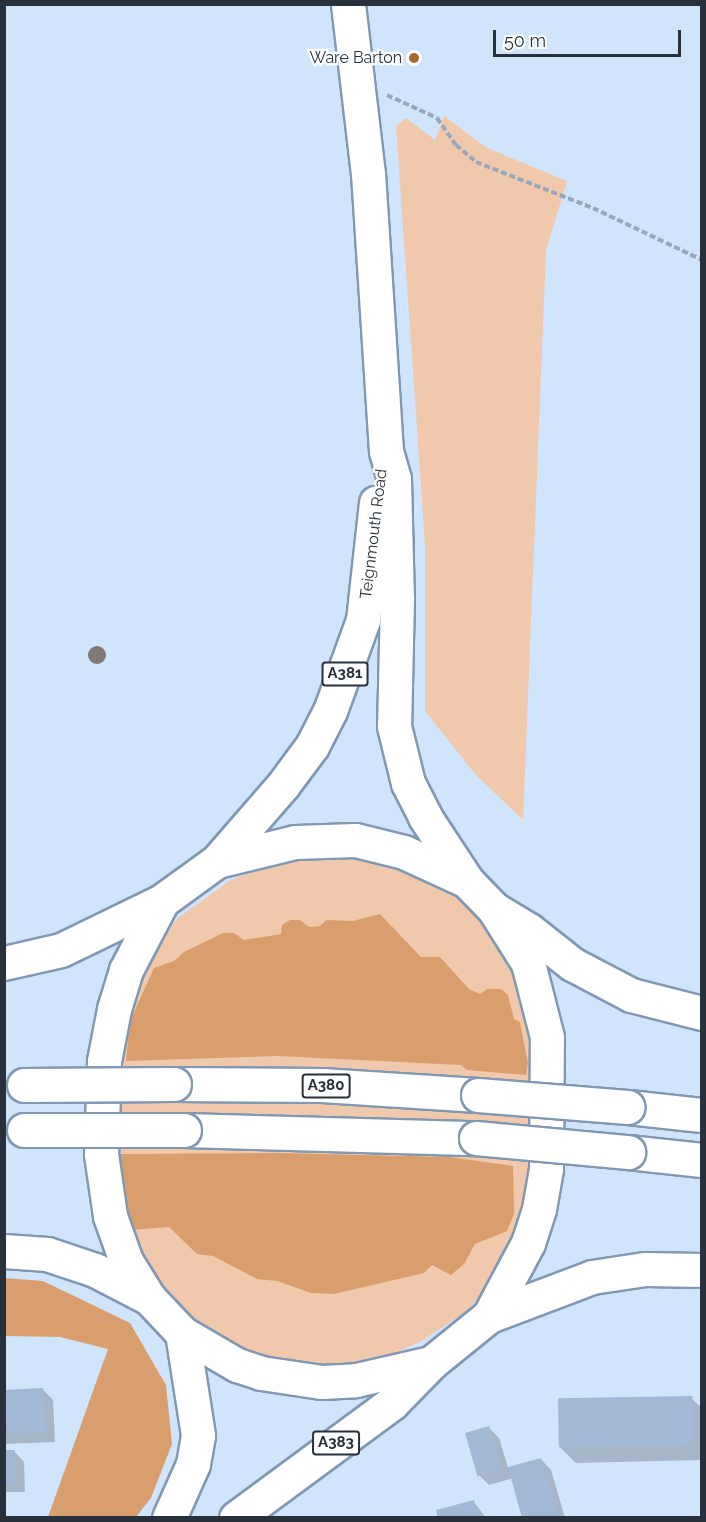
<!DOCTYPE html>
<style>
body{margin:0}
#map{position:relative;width:706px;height:1522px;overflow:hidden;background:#d0e4fb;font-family:Raleway,sans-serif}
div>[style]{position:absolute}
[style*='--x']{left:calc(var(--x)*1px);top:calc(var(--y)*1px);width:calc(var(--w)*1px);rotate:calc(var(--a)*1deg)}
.green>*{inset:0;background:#f0c9ac}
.forest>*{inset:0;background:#d99e6e}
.shadow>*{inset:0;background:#0003}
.building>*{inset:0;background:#a1b9d5;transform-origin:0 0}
.path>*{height:4px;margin-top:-2px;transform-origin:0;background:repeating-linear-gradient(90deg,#98a8bb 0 6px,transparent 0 9px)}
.roads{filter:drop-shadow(2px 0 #8197b2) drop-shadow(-2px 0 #8197b2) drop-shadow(0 2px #8197b2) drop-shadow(0 -2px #8197b2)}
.major>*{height:33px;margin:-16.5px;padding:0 16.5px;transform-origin:16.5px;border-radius:16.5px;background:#fff}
.highway>*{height:33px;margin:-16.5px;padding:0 16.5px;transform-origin:16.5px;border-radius:16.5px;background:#fff}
.bridges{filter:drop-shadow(2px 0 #8197b2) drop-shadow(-2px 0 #8197b2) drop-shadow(0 2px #8197b2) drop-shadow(0 -2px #8197b2)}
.highway-bridge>*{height:33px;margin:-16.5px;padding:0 16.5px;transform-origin:16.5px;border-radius:16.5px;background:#fff}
.trees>*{width:18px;height:18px;margin:-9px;border-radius:50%;background:#7f7a79}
.dots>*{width:16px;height:16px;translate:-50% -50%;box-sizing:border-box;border:3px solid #fff;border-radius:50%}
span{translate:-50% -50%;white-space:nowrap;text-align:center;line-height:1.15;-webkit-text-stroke:4.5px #fff;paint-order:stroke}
.shield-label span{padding:2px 4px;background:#fff;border:2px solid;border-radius:4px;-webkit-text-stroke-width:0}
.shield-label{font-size:15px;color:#27303b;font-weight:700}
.poi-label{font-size:16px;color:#27303b}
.right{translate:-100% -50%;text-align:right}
.street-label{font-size:16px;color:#27303b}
.frame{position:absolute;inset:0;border:6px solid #27303b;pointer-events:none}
.scale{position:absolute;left:493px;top:30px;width:188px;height:27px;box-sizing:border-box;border:3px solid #27303b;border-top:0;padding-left:8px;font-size:18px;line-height:21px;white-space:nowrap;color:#27303b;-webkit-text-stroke:4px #fff;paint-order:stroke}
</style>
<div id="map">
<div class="green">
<div style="clip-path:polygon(444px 116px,487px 148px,567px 181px,546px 251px,523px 820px,475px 774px,425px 711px,425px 544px,396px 126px,406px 118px,435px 140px)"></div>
<div style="clip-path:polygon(333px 853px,393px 864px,444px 887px,472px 910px,499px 944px,521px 984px,534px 1043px,531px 1167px,521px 1222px,488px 1286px,467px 1311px,420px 1342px,388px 1356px,333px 1367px,280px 1362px,223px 1341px,170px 1298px,134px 1239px,117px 1154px,120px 1061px,132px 993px,157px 942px,178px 918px,229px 881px,283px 859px)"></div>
</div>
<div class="forest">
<div style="clip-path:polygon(380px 914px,421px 957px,440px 957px,469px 989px,480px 994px,487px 989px,501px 989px,508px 995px,514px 1019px,520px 1022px,528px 1063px,526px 1075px,467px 1070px,461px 1065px,278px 1056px,126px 1061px,130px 1021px,154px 968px,174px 961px,184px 952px,223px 933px,234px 933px,244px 940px,281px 934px,282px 925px,290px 920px,300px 920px,309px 927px,320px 926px,326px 920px,353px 921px)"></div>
<div style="clip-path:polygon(276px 1153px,449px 1157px,513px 1166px,514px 1214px,507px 1231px,475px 1244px,464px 1264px,451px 1275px,432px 1265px,424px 1273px,334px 1294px,311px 1293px,277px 1281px,257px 1279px,213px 1256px,197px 1254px,169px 1227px,131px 1230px,122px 1197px,117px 1154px)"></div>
<div style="clip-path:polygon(4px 1278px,43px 1281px,130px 1323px,166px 1385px,172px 1444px,151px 1498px,136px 1517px,48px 1517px,108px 1349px,60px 1337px,5px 1336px)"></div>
</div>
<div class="shadow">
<div style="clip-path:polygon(42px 1389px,53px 1400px,55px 1442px,4px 1444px,4px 1391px)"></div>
<div style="clip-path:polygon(691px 1398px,702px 1408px,702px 1460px,576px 1463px,560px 1447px)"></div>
<div style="clip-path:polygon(489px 1428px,499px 1438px,508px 1468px,541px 1459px,551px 1470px,565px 1518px,524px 1518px,513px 1478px,489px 1485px,479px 1475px)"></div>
<div style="clip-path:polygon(4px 1451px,14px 1451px,24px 1462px,25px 1492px,4px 1492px)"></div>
<div style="clip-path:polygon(474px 1502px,486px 1518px,440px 1518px)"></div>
</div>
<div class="building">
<div style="left:43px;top:1388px;width:44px;height:38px;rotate:87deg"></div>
<div style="left:692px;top:1396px;width:49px;height:134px;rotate:89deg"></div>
<div style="left:489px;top:1426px;width:45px;height:25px;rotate:74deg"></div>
<div style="left:4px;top:1450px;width:11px;height:32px"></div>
<div style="clip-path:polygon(541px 1458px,558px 1516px,522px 1518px,508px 1467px)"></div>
<div style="clip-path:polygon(474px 1500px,479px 1518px,438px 1518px,436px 1510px)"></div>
</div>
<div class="path">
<div style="--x:387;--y:95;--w:55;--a:24.7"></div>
<div style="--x:437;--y:118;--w:33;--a:55"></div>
<div style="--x:456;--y:145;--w:26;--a:40"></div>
<div style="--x:476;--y:162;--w:126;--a:21.5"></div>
<div style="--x:593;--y:208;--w:121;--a:25.5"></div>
</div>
<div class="roads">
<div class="major">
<div style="--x:348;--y:4;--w:170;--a:83.3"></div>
<div style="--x:368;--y:173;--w:279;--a:86.3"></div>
<div style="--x:386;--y:451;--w:29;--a:74"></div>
<div style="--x:394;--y:479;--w:119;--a:88.6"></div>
<div style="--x:397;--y:598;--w:128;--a:91.3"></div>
<div style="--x:394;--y:726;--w:59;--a:76.2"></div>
<div style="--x:408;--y:783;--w:38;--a:63"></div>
<div style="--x:425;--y:817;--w:77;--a:56.7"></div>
<div style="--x:217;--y:861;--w:101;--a:-49"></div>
<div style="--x:283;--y:785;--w:49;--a:-53.4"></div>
<div style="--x:312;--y:746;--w:39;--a:-63"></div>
<div style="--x:330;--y:711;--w:97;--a:-70.1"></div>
<div style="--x:363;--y:620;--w:118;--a:-83.7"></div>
<div style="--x:169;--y:1518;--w:59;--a:-66"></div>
<div style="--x:193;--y:1464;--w:29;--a:-80"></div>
<div style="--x:198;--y:1435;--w:103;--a:-98.9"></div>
<div style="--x:236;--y:1518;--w:194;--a:-36.4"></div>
<div style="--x:392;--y:1403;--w:56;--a:-45.7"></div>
<div style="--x:431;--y:1363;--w:75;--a:-39"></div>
<div style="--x:489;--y:1316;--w:83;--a:-61.9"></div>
<div style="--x:528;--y:1243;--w:36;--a:-72"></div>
<div style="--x:539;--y:1209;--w:41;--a:-80.1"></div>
<div style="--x:546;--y:1169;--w:132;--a:-89.6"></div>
<div style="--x:547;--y:1037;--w:76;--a:-104.4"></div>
<div style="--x:528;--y:963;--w:64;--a:-122.2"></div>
<div style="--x:494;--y:909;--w:39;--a:-134"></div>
<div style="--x:467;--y:881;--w:69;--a:-155.3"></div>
<div style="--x:404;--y:852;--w:50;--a:-166.2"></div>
<div style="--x:355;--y:840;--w:60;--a:178.1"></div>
<div style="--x:295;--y:842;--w:80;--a:166.3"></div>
<div style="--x:217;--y:861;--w:68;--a:144"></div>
<div style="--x:162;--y:901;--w:78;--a:117.6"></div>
<div style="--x:126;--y:970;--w:41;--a:107.1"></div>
<div style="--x:114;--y:1009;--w:53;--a:100.9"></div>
<div style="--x:104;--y:1061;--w:93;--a:91.8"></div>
<div style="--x:101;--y:1154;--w:63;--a:81.7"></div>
<div style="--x:110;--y:1216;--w:48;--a:70.4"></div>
<div style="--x:126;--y:1261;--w:44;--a:58.1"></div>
<div style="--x:149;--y:1298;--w:48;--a:46.7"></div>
<div style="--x:182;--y:1333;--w:64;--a:30.2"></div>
<div style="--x:237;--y:1365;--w:25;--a:18"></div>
<div style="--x:261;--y:1373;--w:62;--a:8.4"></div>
<div style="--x:322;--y:1382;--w:34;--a:-3"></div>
<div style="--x:356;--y:1380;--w:77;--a:-12.8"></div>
</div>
<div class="highway">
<div style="--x:494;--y:909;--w:41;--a:31"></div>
<div style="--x:529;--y:930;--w:55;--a:38.3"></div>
<div style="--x:572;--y:964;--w:67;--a:27.7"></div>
<div style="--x:631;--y:995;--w:73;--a:14.2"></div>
<div style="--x:4;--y:963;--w:58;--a:-12.8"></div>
<div style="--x:61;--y:950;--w:112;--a:-25.9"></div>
<div style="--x:174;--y:1084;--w:148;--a:0.4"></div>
<div style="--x:322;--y:1085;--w:156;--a:3.7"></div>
<div style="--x:628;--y:1107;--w:74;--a:6.2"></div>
<div style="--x:184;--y:1130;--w:292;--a:1.6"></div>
<div style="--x:628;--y:1152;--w:74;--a:6.2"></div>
<div style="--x:4;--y:1251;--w:43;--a:4"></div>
<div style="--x:47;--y:1254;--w:51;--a:18.4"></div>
<div style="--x:95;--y:1270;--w:61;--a:27.4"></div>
<div style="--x:489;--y:1316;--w:110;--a:-20.7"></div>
<div style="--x:592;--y:1277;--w:54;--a:-8.6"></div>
<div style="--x:645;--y:1269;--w:57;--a:1"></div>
</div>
</div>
<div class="bridges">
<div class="highway-bridge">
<div style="--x:24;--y:1085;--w:150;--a:-0.4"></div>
<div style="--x:478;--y:1095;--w:150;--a:4.6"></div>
<div style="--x:24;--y:1130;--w:160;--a:0"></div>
<div style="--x:476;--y:1138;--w:153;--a:5.3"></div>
</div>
</div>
<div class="trees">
<div style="left:97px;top:655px"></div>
</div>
<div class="dots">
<div style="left:414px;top:58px;background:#a7682f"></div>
</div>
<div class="shield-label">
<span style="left:345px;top:674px">A381</span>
<span style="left:326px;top:1086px">A380</span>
<span style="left:336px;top:1443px">A383</span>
</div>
<div class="poi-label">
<span class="right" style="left:402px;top:58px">Ware Barton</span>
</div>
<div class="street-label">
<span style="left:374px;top:534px;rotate:-83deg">Teignmouth Road</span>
</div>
<div class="frame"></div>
<div class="scale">50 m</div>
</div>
